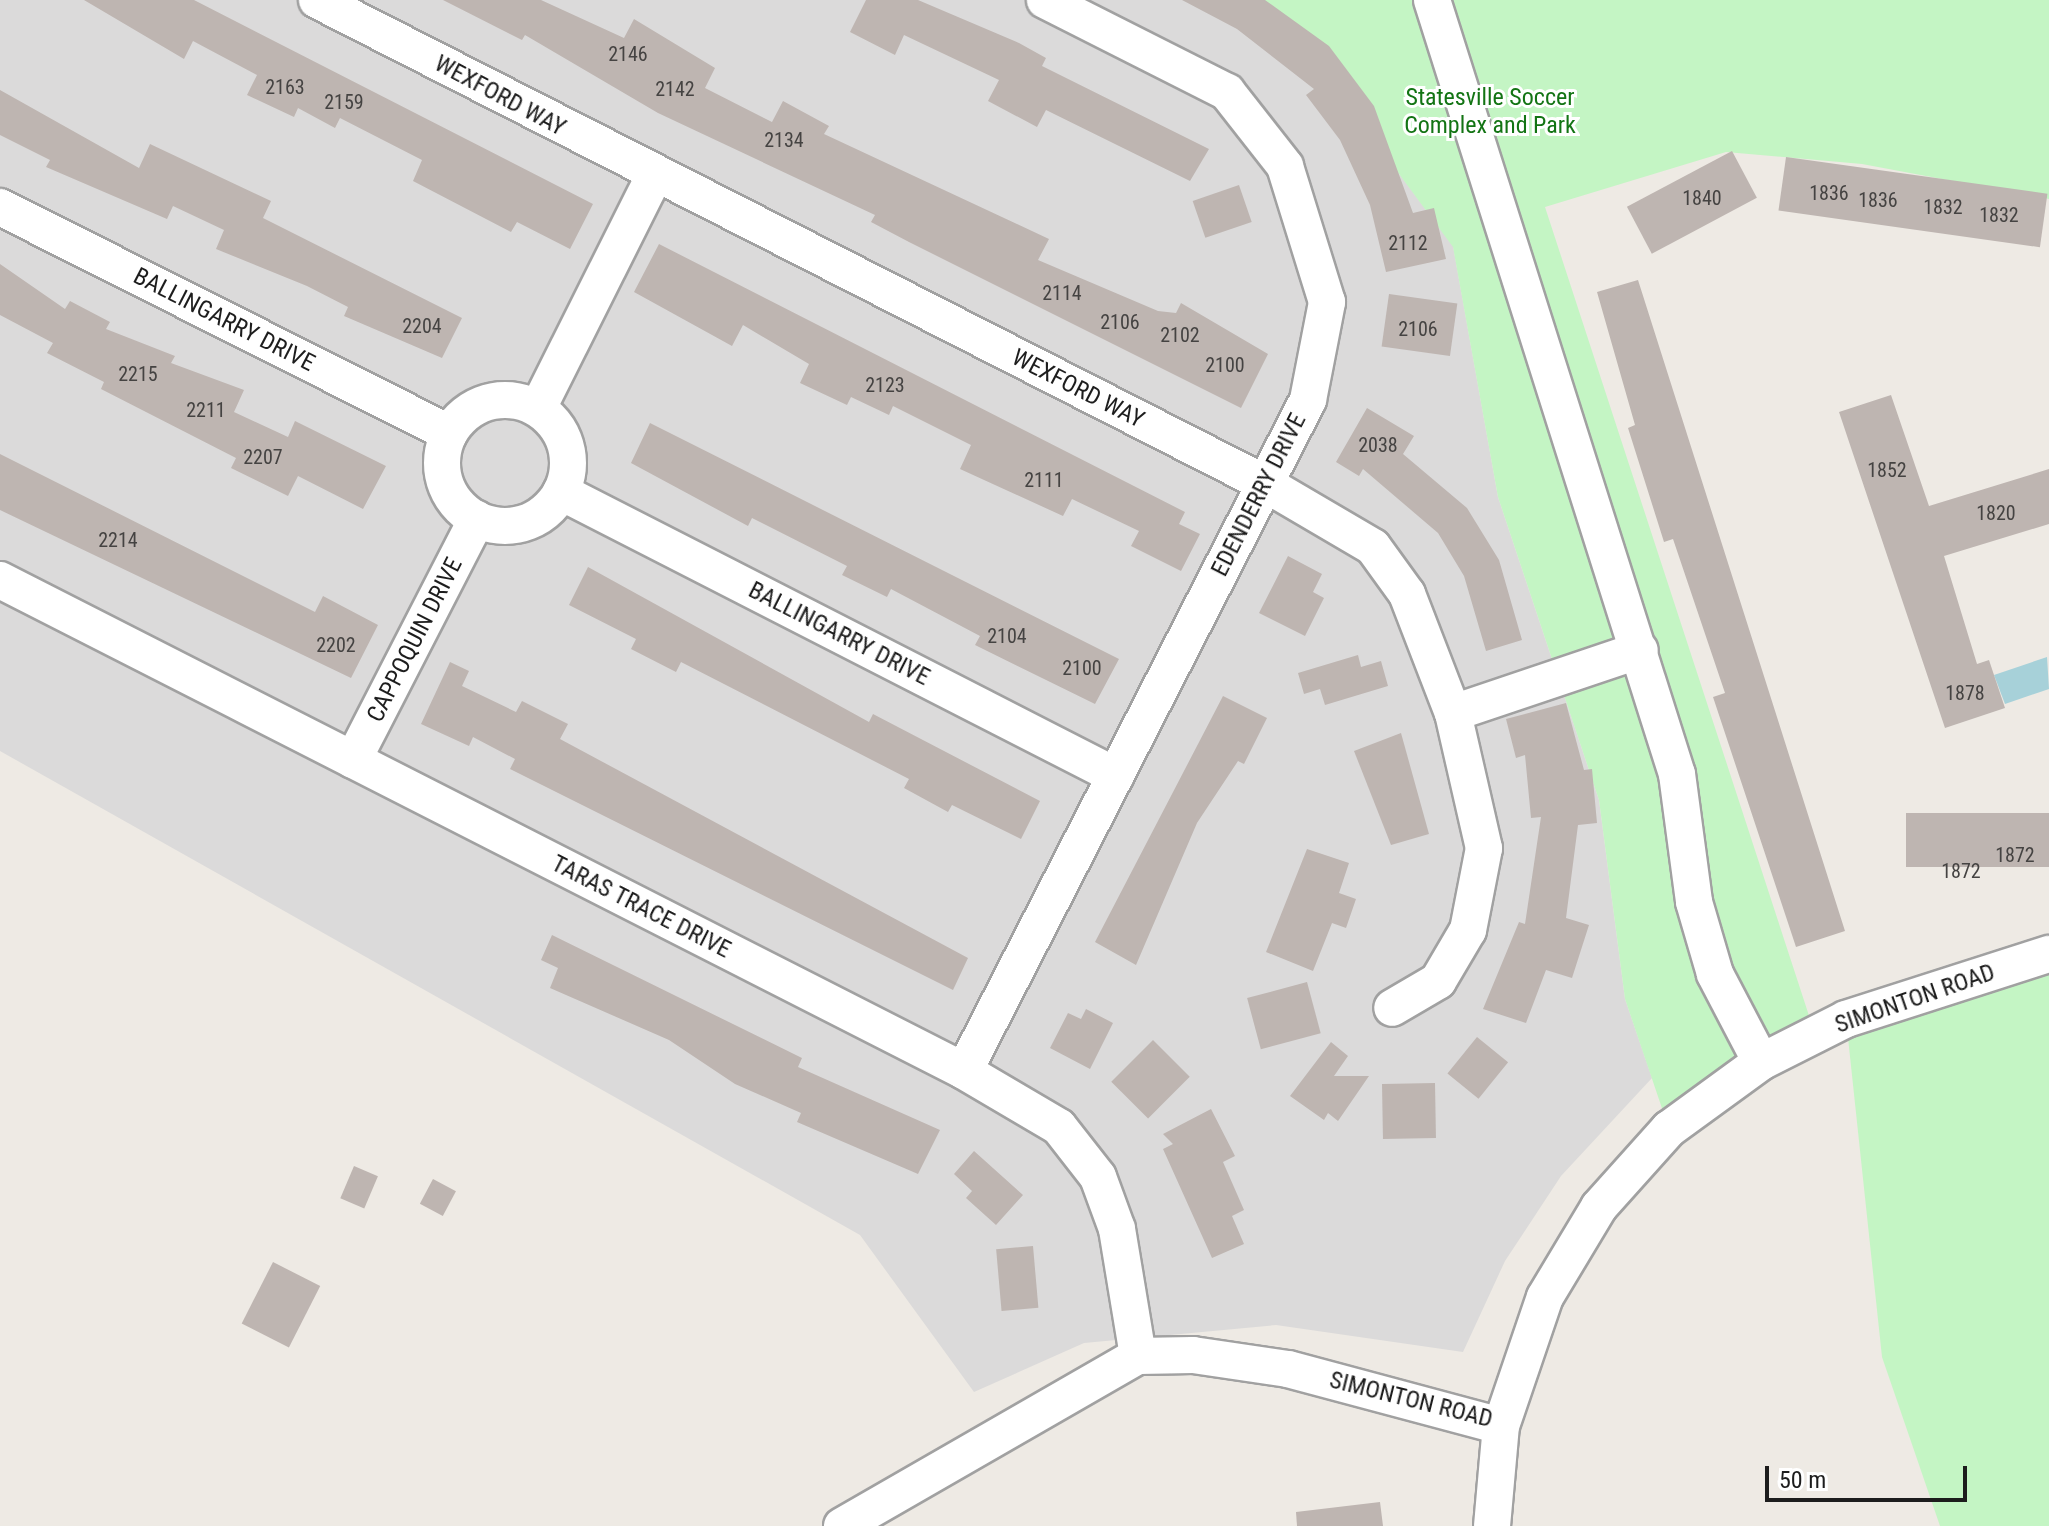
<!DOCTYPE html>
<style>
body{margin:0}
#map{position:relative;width:2049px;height:1526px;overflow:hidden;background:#eeeae4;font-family:"Roboto Condensed",sans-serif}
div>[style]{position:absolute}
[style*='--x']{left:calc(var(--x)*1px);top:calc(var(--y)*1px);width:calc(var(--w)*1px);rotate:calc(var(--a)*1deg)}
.residential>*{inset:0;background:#dbdada}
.park>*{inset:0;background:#c4f5c4}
.water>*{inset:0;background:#a7d1d9}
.building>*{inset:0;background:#beb5b1;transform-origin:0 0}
.roads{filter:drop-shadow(2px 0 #a1a1a1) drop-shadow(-2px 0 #a1a1a1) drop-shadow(0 2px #a1a1a1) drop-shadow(0 -2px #a1a1a1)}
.minor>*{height:36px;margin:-18px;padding:0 18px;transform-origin:18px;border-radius:18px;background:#fff}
.minor>.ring{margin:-18px;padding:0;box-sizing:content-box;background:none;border:36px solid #fff;border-radius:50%}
span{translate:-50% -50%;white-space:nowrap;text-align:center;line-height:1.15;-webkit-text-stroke:6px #fff;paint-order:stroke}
.number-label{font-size:20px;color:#454342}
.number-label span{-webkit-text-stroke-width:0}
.street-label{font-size:24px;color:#1d1d1d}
.park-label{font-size:24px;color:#137414}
.scale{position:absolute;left:1765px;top:1466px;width:202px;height:36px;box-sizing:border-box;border:4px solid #1d1d1d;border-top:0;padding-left:10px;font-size:24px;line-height:28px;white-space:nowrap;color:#1d1d1d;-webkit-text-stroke:6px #fff;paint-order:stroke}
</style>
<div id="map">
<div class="residential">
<div style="clip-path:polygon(0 0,1201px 0,1337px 90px,1453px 246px,1498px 497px,1599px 800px,1625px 999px,1652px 1078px,1561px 1176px,1505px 1261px,1463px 1352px,1276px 1325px,1084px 1343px,974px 1392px,860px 1235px,0 751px)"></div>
</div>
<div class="park">
<div style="clip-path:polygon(1201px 0,2049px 0,2049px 199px,1862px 164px,1726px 152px,1545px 207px,1815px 1034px,1669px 1129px,1625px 999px,1599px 800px,1498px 497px,1453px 247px,1337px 90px)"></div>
<div style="clip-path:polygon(2049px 949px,2049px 1526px,1940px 1526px,1882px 1357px,1846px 1019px)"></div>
</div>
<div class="water">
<div style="clip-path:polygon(2047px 657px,2049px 689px,2005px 704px,1994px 675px)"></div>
</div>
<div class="building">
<div style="clip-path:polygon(84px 0,194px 0,593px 204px,570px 249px,517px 222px,511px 232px,413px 181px,422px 160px,340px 118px,335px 128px,298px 108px,294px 117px,247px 95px,257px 75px,193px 41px,184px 59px)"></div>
<div style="clip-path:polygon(443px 0,541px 0,624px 38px,634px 19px,715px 68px,705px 88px,772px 122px,783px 101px,829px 126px,824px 134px,1049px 239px,1038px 260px,1158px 311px,1176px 313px,1181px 303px,1268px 354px,1241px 408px,909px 242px,871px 222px,875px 215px,658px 113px,525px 35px,522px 40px)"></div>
<div style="clip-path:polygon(866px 0,918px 0,1019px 43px,1046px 58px,1042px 66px,1209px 149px,1190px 181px,1046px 110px,1037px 127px,988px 101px,999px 80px,904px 35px,895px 55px,850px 32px)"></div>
<div style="clip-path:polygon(1182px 0,1265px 0,1329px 46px,1374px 106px,1413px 213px,1434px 208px,1446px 259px,1386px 272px,1370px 205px,1340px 140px,1306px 95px,1314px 89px,1237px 29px)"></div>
<div style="clip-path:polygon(0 90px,139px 168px,150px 144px,271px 201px,263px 218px,462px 318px,442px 358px,344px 316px,348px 307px,307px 286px,216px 249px,224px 230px,173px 206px,167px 219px,46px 167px,50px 160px,0 135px)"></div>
<div style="left:1732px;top:151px;width:53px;height:119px;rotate:62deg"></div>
<div style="left:1786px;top:157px;width:264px;height:54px;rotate:8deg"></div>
<div style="left:1239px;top:185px;width:39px;height:49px;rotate:71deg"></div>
<div style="clip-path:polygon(659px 244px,1185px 512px,1179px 524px,1200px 534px,1181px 571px,1131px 546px,1139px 531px,1072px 499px,1063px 516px,960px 469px,971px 445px,893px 406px,889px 415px,851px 397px,847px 405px,800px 383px,809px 364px,743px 325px,732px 346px,634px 292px)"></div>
<div style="clip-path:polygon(0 264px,65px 309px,70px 301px,110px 322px,106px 329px,175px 356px,171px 363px,244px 390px,234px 412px,288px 437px,295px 421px,386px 466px,363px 509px,298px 476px,288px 496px,231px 468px,236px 458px,101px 389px,104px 382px,47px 353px,53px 343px,0 315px)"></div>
<div style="clip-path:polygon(1638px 280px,1845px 931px,1796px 947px,1713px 697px,1725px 693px,1673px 539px,1664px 542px,1628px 428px,1635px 425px,1597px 292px)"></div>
<div style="left:1389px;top:294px;width:69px;height:53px;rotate:8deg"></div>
<div style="clip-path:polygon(1891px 395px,1929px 506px,2049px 469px,2049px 524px,1944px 556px,1977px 664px,1989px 660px,2005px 708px,1945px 728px,1839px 412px)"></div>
<div style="clip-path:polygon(1367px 408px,1414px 436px,1403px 454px,1467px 508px,1499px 560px,1522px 640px,1486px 651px,1464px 576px,1438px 533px,1363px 469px,1359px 476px,1336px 462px)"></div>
<div style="clip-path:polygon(650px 423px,1119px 659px,1095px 704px,975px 645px,980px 636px,891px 589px,887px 597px,842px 575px,847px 566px,752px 518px,748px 526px,631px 463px)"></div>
<div style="clip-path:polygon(0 454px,315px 612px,323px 596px,378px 625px,351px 678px,0 510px)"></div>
<div style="clip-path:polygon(1288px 556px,1322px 574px,1313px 592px,1324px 598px,1305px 636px,1259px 613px)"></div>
<div style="clip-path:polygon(588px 567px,869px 722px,873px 714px,1040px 801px,1021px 839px,952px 805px,948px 812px,904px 788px,909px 779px,681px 662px,676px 672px,631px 649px,636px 639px,569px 605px)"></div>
<div style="clip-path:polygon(1358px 655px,1361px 667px,1381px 661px,1388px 686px,1325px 705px,1320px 689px,1304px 694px,1298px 673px)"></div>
<div style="clip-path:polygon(450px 662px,469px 671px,462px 686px,516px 712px,522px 701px,568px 724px,560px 739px,968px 958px,953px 990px,510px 769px,515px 759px,473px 737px,469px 746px,421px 724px)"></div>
<div style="clip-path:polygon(1223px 696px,1267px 718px,1244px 764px,1238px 761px,1197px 823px,1136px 965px,1095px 942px)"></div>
<div style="clip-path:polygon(1566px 703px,1584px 770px,1592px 769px,1597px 823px,1578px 825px,1566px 918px,1589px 925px,1572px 978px,1546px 970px,1526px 1023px,1483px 1009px,1519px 922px,1525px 924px,1541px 817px,1531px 818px,1525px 755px,1516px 758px,1506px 719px)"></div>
<div style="clip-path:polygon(1401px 733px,1429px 834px,1391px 845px,1354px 751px)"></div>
<div style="left:2049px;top:813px;width:54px;height:143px;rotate:90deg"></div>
<div style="clip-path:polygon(1307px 849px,1349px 863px,1339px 893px,1356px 899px,1346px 928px,1332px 923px,1313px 971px,1266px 952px)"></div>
<div style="clip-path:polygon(552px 935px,802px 1058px,798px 1067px,940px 1130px,918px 1174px,797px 1122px,801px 1113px,735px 1084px,669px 1040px,550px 988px,558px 968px,541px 960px)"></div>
<div style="left:1307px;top:982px;width:53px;height:62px;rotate:75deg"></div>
<div style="clip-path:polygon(1086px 1009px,1113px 1023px,1090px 1069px,1050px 1048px,1068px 1013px,1081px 1019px)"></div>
<div style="left:1477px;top:1037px;width:40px;height:47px;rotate:39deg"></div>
<div style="left:1153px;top:1040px;width:52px;height:59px;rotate:45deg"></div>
<div style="clip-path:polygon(1331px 1042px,1348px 1056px,1334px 1076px,1369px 1076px,1338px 1121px,1328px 1113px,1324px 1120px,1290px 1096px)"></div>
<div style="left:1435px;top:1083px;width:55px;height:53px;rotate:89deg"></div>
<div style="clip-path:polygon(1211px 1109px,1235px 1156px,1223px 1162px,1244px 1210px,1232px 1216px,1244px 1244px,1212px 1258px,1163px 1149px,1173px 1144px,1163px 1134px)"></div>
<div style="clip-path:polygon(974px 1151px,1023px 1195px,996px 1225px,966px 1198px,972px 1191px,954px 1174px)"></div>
<div style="left:354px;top:1166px;width:26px;height:35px;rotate:23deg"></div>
<div style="left:433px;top:1179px;width:26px;height:28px;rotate:28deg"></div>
<div style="left:1033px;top:1246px;width:62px;height:37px;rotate:85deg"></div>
<div style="left:273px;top:1262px;width:53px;height:69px;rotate:27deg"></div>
<div style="clip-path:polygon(1380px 1502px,1383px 1526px,1297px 1526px,1296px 1512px)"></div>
</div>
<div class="roads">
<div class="minor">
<div style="--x:317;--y:0;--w:1063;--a:27.02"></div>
<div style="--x:1264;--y:483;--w:126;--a:30.4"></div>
<div style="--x:1373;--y:547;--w:58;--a:54.1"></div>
<div style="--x:1407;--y:594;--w:128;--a:68.9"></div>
<div style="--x:1453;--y:713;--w:139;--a:77.1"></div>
<div style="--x:1484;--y:848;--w:84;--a:101"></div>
<div style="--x:1468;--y:930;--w:59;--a:120.5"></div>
<div style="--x:1438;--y:981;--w:53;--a:149.6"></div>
<div style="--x:1432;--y:0;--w:812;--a:72.44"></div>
<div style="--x:1677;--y:774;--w:129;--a:82.4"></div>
<div style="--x:1694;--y:902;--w:75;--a:73.7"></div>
<div style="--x:1715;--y:974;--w:99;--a:62.4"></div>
<div style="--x:0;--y:207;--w:503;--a:26.72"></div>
<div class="ring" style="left:442px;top:400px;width:90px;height:90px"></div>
<div style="--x:538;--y:408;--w:259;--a:-63.4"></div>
<div style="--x:561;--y:492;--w:623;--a:27.1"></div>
<div style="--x:0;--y:580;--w:1082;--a:26.99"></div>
<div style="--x:964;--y:1071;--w:110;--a:30.5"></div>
<div style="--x:1059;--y:1127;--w:63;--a:52"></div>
<div style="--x:1098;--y:1177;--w:55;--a:69.9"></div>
<div style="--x:1117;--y:1229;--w:129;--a:80.6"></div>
<div style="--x:1453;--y:713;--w:197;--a:-18.6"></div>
<div style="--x:353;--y:760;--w:271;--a:-62.8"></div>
<div style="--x:964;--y:1071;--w:754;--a:-62.86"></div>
<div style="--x:1308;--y:400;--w:100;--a:-79"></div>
<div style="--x:1327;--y:302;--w:142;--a:-107.2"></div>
<div style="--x:1285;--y:166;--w:94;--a:-128.1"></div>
<div style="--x:1227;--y:92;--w:204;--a:-153.2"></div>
<div style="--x:842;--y:1526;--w:341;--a:-29.9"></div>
<div style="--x:1138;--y:1356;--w:55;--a:-1"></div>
<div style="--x:1193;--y:1355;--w:96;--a:8.4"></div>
<div style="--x:1288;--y:1369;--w:220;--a:15"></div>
<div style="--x:1492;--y:1526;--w:100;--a:-84.9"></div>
<div style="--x:1501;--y:1426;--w:136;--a:-71.2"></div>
<div style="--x:1545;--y:1297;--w:105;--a:-59"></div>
<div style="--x:1599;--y:1207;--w:105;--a:-48.1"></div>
<div style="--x:1669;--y:1129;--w:114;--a:-36.1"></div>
<div style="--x:1761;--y:1062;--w:95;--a:-26.8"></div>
<div style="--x:1846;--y:1019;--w:213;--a:-17.8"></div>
</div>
</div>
<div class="number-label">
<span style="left:628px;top:54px">2146</span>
<span style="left:285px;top:87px">2163</span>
<span style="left:675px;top:89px">2142</span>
<span style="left:344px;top:102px">2159</span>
<span style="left:784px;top:140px">2134</span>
<span style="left:1829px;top:193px">1836</span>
<span style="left:1702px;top:198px">1840</span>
<span style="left:1878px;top:200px">1836</span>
<span style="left:1943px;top:207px">1832</span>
<span style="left:1999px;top:215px">1832</span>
<span style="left:1408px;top:243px">2112</span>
<span style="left:1062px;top:293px">2114</span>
<span style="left:1120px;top:322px">2106</span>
<span style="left:422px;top:326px">2204</span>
<span style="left:1418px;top:329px">2106</span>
<span style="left:1180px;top:335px">2102</span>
<span style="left:1225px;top:365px">2100</span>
<span style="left:138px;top:374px">2215</span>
<span style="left:885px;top:385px">2123</span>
<span style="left:206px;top:410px">2211</span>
<span style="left:1378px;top:445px">2038</span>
<span style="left:263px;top:457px">2207</span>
<span style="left:1887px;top:470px">1852</span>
<span style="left:1044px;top:480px">2111</span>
<span style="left:1996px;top:513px">1820</span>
<span style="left:118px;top:540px">2214</span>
<span style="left:1007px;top:636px">2104</span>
<span style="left:336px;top:645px">2202</span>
<span style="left:1082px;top:668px">2100</span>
<span style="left:1965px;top:693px">1878</span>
<span style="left:2015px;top:855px">1872</span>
<span style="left:1961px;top:871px">1872</span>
</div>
<div class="street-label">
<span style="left:500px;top:96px;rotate:28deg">WEXFORD WAY</span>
<span style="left:224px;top:320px;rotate:27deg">BALLINGARRY DRIVE</span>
<span style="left:1078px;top:389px;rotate:27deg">WEXFORD WAY</span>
<span style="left:1259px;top:495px;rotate:-63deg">EDENDERRY DRIVE</span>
<span style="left:839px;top:634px;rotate:27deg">BALLINGARRY DRIVE</span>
<span style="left:415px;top:640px;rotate:-63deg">CAPPOQUIN DRIVE</span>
<span style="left:641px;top:907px;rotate:27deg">TARAS TRACE DRIVE</span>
<span style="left:1915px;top:999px;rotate:-19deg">SIMONTON ROAD</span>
<span style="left:1411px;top:1400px;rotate:14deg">SIMONTON ROAD</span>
</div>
<div class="park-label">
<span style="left:1490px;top:112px">Statesville Soccer<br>Complex and Park</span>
</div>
<div class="scale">50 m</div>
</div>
